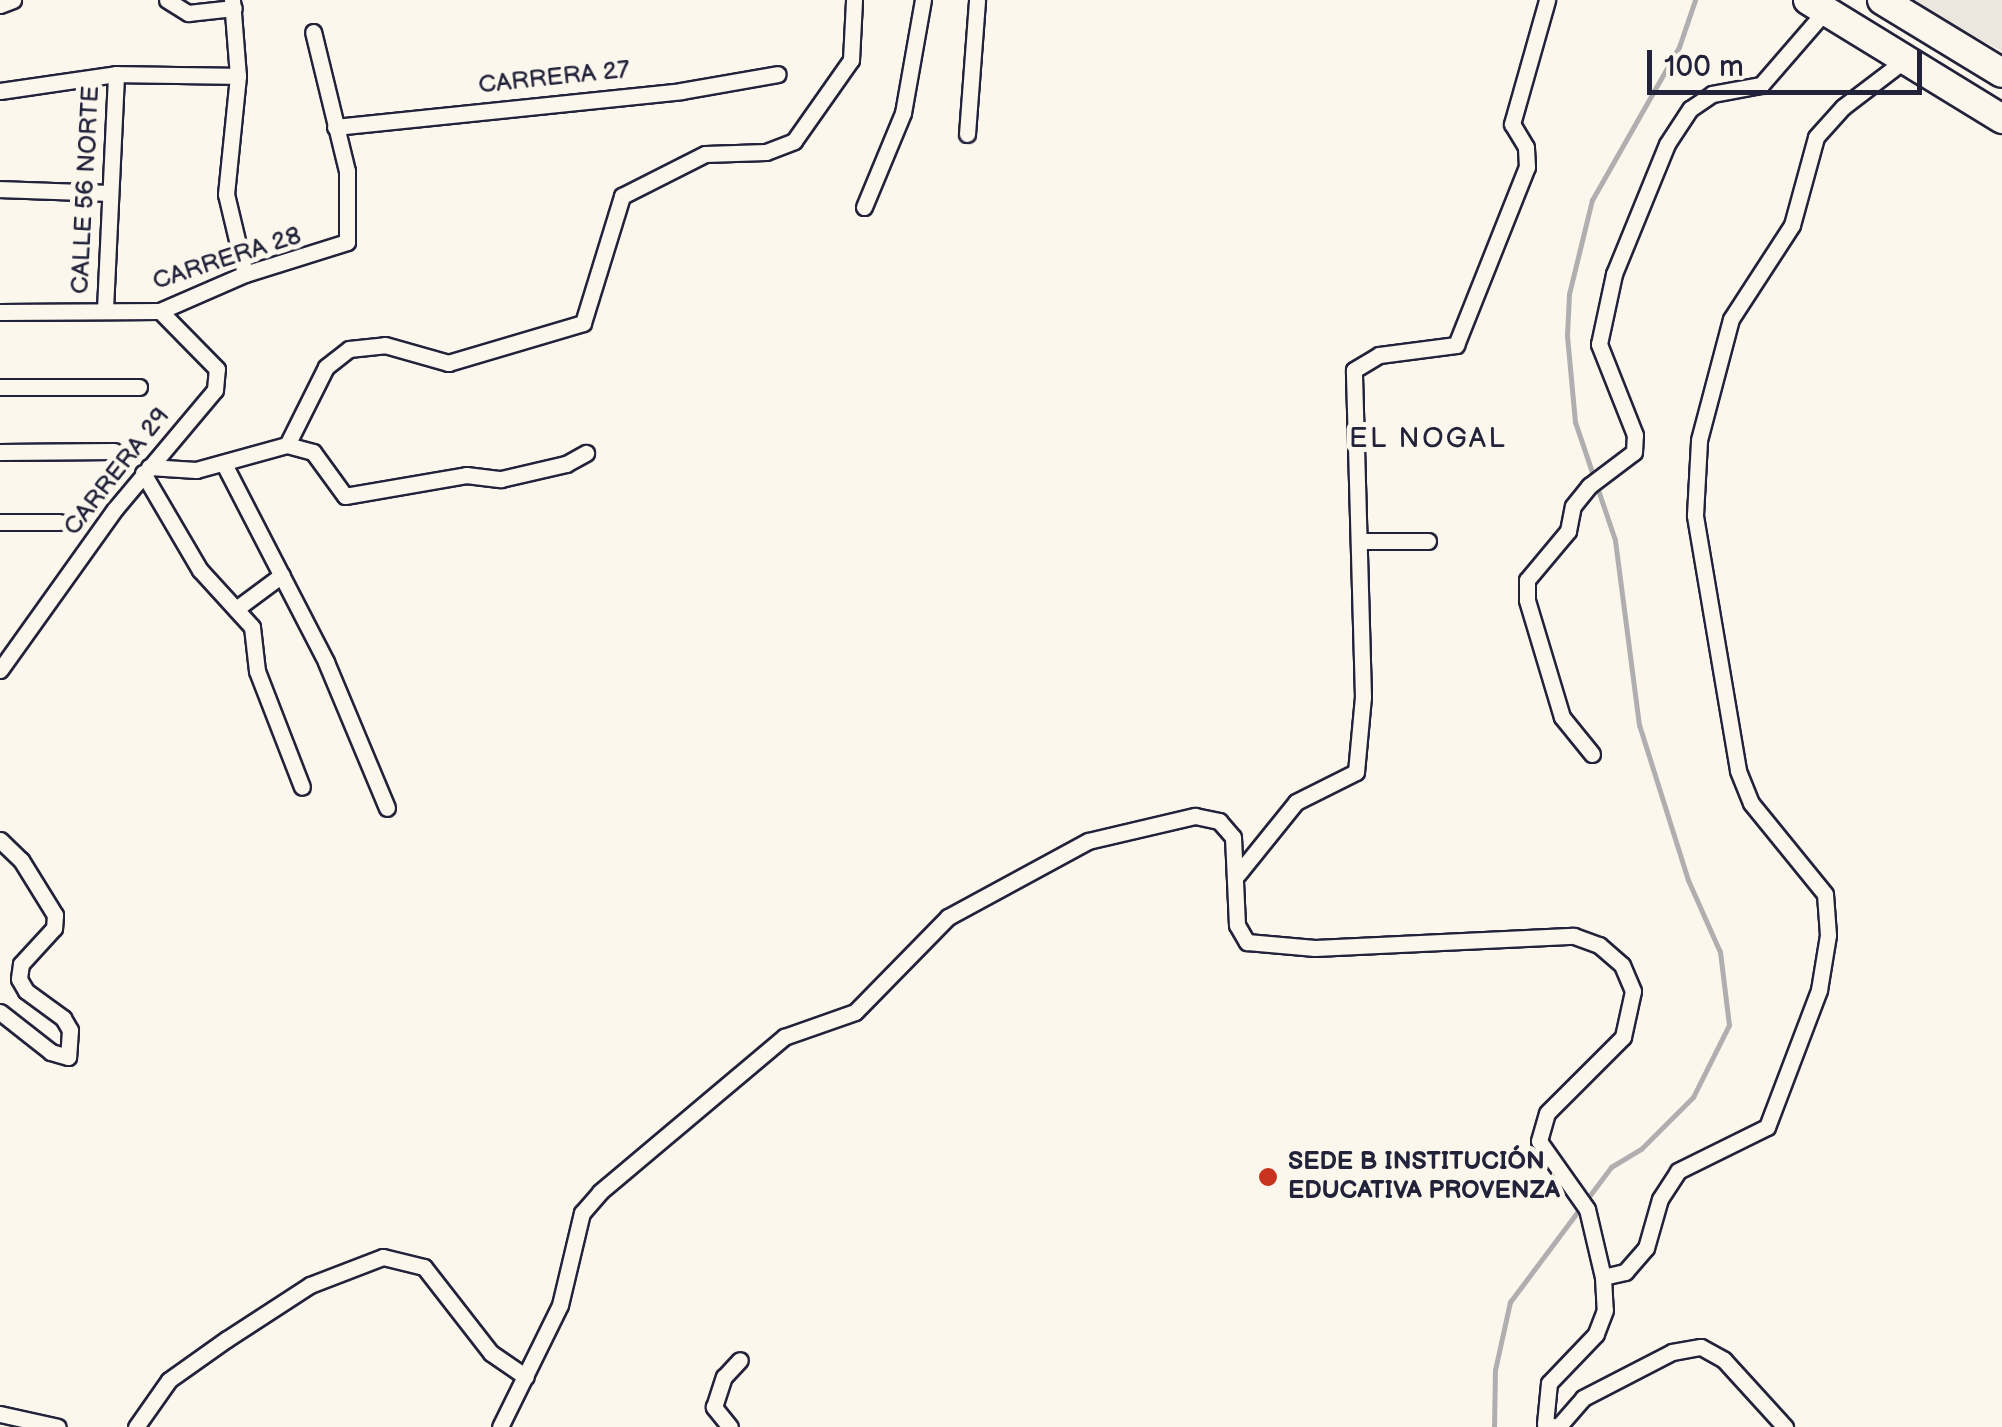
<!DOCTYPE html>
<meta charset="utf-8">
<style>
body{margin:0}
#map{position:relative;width:2002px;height:1427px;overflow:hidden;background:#fbf7ec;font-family:"Balsamiq Sans",sans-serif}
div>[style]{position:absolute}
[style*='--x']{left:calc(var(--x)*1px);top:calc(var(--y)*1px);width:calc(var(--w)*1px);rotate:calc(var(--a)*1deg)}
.built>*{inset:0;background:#ebe7df}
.stream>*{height:5px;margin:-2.5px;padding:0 2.5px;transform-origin:2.5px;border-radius:2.5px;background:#b1aeb0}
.roads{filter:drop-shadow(2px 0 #22223b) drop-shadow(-2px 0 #22223b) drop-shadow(0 2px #22223b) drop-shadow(0 -2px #22223b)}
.street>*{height:15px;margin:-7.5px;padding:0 7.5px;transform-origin:7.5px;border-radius:7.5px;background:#fbf7ec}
.highway>*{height:28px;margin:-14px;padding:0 14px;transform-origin:14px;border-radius:14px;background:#fbf7ec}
.dots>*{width:28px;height:28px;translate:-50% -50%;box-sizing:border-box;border:5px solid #fbf7ec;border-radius:50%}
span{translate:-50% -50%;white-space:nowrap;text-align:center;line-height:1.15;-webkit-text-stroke:10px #fbf7ec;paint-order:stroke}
.street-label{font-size:25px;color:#22223b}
.poi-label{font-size:25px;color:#22223b;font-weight:700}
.left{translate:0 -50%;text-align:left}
.neighbourhood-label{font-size:28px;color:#22223b;letter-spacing:2.5px}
.scale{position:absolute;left:1647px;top:50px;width:275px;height:45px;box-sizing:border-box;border:5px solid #22223b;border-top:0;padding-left:12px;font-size:30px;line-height:35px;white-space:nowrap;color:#22223b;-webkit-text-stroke:8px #fbf7ec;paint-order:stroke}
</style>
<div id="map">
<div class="built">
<div style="clip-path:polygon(1902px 0,2002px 0,2002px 51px,1920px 9px)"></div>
</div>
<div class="stream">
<div style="--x:1494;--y:1427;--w:57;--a:-89"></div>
<div style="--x:1495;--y:1370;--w:70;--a:-77.6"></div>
<div style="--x:1510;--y:1302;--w:169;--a:-53.2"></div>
<div style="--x:1611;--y:1167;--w:35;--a:-31"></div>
<div style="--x:1641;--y:1149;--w:74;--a:-45"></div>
<div style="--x:1693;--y:1097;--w:80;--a:-63.4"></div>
<div style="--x:1729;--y:1025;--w:74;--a:-97"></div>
<div style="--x:1720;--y:952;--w:79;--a:-114"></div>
<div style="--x:1688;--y:880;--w:163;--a:-107.5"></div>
<div style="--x:1639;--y:725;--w:187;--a:-97.4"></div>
<div style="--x:1615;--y:540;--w:125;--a:-108.7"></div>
<div style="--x:1575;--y:422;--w:87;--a:-95.3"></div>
<div style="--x:1567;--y:335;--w:41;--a:-87.2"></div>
<div style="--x:1569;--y:294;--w:97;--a:-76.3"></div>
<div style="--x:1592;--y:200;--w:176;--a:-60.4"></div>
<div style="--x:1679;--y:47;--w:50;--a:-71.2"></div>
</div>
<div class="roads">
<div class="street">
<div style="--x:167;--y:0;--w:25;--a:32"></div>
<div style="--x:188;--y:13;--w:46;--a:-6.2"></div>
<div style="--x:232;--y:0;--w:76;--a:85.5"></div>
<div style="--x:238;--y:76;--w:119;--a:95.8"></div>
<div style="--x:226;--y:194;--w:82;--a:76.6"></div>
<div style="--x:0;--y:5;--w:14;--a:-21"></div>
<div style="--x:0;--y:91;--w:117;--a:-8.3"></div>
<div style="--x:116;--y:74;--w:122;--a:0.9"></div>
<div style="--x:335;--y:127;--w:348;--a:-5.9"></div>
<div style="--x:681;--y:91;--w:98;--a:-9.9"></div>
<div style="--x:967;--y:134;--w:134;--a:-85.7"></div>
<div style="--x:0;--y:189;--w:110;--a:2.1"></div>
<div style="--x:864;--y:207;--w:102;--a:-67.5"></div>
<div style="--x:903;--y:113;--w:115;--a:-80"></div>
<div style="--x:105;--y:309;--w:235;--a:-87.3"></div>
<div style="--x:0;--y:312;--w:160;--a:-0.4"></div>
<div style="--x:160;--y:311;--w:93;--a:-23.5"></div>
<div style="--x:245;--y:274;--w:107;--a:-17.4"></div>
<div style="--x:347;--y:242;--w:71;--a:-90"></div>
<div style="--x:347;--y:171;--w:143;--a:-103.7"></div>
<div style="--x:0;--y:387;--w:139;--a:0"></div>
<div style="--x:287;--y:445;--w:27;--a:15"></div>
<div style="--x:313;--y:452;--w:54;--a:54"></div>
<div style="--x:345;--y:496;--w:123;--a:-9.8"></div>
<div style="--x:466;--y:475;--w:35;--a:7"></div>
<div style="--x:501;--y:479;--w:67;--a:-13"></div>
<div style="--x:566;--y:464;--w:23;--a:-29"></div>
<div style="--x:0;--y:452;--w:114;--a:-0.5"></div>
<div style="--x:224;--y:464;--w:223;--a:62.7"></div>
<div style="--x:326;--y:662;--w:158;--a:67.3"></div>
<div style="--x:149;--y:467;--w:47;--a:3.7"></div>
<div style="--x:196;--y:470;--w:94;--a:-15.4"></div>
<div style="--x:287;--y:445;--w:87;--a:-63.4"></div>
<div style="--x:326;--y:367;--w:29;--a:-38"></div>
<div style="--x:349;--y:349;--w:36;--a:-6"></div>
<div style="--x:385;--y:345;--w:66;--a:15.9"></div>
<div style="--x:448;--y:363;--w:141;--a:-16.5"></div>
<div style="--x:583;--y:323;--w:133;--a:-72.9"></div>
<div style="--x:622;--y:196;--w:93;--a:-26.8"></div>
<div style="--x:705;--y:154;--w:61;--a:-1.9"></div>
<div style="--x:766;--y:152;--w:30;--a:-21"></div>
<div style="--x:794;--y:141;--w:99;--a:-54.9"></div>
<div style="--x:851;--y:60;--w:60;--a:-87.1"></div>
<div style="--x:143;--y:473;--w:113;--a:59.6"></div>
<div style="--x:200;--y:570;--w:77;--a:47.6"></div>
<div style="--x:252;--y:627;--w:44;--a:83.5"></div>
<div style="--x:257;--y:671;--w:124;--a:68.8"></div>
<div style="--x:0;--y:522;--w:59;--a:0"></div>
<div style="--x:1360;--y:541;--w:68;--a:0"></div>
<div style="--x:236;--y:609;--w:57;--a:-36.5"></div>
<div style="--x:0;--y:670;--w:198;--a:-54.5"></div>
<div style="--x:115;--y:509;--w:155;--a:-50"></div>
<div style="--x:215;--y:390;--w:21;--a:-85"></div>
<div style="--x:217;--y:369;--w:81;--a:-134.5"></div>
<div style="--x:1592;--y:754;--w:48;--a:-129"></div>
<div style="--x:1562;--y:717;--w:122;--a:-106.7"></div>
<div style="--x:1527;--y:600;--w:20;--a:-90"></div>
<div style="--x:1527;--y:580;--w:64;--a:-50.1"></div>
<div style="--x:1568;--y:531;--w:25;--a:-79"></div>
<div style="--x:1573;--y:506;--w:26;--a:-51"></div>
<div style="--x:1589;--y:486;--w:56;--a:-37.1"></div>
<div style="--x:1634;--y:452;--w:17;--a:-87"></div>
<div style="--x:1635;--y:435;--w:98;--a:-111.6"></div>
<div style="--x:1599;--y:344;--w:72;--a:-77.9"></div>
<div style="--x:1614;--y:274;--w:140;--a:-67.8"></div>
<div style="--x:1667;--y:144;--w:42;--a:-56.7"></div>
<div style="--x:1690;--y:109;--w:27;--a:-34"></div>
<div style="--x:1712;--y:94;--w:50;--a:-10.4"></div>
<div style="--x:1761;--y:85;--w:98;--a:-49.1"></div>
<div style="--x:0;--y:840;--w:29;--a:44"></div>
<div style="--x:21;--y:860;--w:65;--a:58.3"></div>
<div style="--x:55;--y:915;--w:13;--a:94"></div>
<div style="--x:54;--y:928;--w:49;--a:132.5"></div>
<div style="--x:21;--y:964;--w:15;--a:98"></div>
<div style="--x:19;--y:979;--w:14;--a:60"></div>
<div style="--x:26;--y:991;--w:46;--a:36.1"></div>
<div style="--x:63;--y:1018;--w:14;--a:60"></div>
<div style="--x:70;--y:1030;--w:27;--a:94"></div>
<div style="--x:68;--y:1057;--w:18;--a:-164"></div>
<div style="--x:51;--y:1052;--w:65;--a:-141.9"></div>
<div style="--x:1238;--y:874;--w:92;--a:-51.1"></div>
<div style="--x:1296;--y:802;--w:67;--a:-26.6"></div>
<div style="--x:1356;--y:772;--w:75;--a:-84.7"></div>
<div style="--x:1363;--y:697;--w:327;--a:-91.6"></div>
<div style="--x:1354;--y:370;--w:29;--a:-31"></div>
<div style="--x:1379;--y:355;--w:78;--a:-7.4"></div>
<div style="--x:1456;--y:345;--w:192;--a:-68.3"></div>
<div style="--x:1527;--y:167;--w:20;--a:-93"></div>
<div style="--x:1526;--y:147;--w:27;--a:-121"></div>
<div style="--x:1512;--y:124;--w:129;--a:-74.2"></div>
<div style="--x:1603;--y:1277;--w:23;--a:-13"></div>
<div style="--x:1625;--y:1272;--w:32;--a:-49"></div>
<div style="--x:1646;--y:1248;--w:51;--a:-74.1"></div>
<div style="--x:1660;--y:1199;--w:33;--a:-57"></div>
<div style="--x:1678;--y:1171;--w:99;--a:-26.3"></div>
<div style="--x:1767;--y:1127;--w:147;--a:-69.2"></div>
<div style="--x:1819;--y:990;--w:56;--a:-80.7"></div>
<div style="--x:1828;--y:935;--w:41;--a:-94.2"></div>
<div style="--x:1825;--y:894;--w:117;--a:-129.1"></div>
<div style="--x:1751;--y:803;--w:35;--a:-112"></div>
<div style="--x:1738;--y:770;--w:259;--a:-99.6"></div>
<div style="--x:1695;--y:515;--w:75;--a:-86.9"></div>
<div style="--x:1699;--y:440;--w:125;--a:-75.2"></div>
<div style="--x:1731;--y:319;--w:112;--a:-57"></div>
<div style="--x:1792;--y:225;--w:91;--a:-74.7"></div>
<div style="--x:1816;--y:137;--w:40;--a:-48"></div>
<div style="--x:1843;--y:107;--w:79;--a:-37.3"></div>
<div style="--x:0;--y:1414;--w:59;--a:12.6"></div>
<div style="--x:136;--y:1427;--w:57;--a:-54.9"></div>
<div style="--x:169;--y:1380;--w:71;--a:-35.3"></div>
<div style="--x:227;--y:1339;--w:99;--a:-33"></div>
<div style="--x:310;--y:1285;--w:78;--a:-21"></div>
<div style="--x:383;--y:1257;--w:42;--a:13.7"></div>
<div style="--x:424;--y:1267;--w:109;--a:52.1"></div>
<div style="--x:491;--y:1353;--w:42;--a:34.4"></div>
<div style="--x:500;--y:1427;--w:136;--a:-63.8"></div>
<div style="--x:560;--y:1305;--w:95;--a:-76.6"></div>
<div style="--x:582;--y:1213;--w:28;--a:-49"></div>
<div style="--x:600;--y:1192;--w:241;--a:-40.1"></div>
<div style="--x:784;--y:1037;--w:75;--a:-19.4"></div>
<div style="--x:855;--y:1012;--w:133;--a:-45.6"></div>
<div style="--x:948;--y:917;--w:159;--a:-28.5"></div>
<div style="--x:1088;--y:841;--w:110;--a:-13.2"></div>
<div style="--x:1195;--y:816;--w:25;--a:12"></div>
<div style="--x:1219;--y:821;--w:21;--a:49"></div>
<div style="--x:1233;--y:837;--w:88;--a:87.4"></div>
<div style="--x:1237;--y:925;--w:20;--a:60"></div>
<div style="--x:1247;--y:942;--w:68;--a:5"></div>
<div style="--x:1315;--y:948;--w:259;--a:-2.7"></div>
<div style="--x:1574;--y:936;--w:27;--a:20"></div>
<div style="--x:1599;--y:945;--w:30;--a:41"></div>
<div style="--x:1622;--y:965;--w:28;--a:67"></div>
<div style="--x:1633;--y:991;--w:47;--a:102.3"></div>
<div style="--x:1623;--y:1037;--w:107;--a:135"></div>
<div style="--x:1547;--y:1113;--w:29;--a:106"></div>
<div style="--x:1539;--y:1141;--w:83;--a:54.8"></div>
<div style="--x:1587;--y:1209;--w:70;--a:76.8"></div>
<div style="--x:1603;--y:1277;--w:33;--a:87"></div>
<div style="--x:1605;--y:1310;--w:26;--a:111"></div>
<div style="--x:1596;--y:1334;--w:68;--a:133.8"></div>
<div style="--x:1549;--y:1383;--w:41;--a:95.6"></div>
<div style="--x:1545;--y:1424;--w:11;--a:15"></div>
<div style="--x:730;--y:1427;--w:26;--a:-129"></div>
<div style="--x:714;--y:1407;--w:32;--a:-72"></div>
<div style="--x:724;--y:1377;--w:23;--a:-47"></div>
<div style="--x:1558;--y:1427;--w:38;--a:-49"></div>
<div style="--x:1583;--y:1398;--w:100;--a:-27.3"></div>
<div style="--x:1672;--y:1352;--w:29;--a:-10"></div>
<div style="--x:1701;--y:1347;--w:26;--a:29"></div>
<div style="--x:1724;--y:1360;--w:91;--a:47.7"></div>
</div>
<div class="highway">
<div style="--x:1808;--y:0;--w:228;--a:31.5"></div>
<div style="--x:1882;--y:0;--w:140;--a:31.3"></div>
</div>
</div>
<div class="dots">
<div style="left:1268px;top:1177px;background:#c8321e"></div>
</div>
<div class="street-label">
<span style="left:554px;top:78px;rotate:-6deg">CARRERA 27</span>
<span style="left:86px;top:190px;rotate:-87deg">CALLE 56 NORTE</span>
<span style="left:227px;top:259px;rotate:-18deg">CARRERA 28</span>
<span style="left:117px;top:472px;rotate:-52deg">CARRERA 29</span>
</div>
<div class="poi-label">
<span class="left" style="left:1288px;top:1177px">SEDE B INSTITUCIÓN<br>EDUCATIVA PROVENZA</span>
</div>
<div class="neighbourhood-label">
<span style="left:1428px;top:439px">EL NOGAL</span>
</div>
<div class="scale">100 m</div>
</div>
